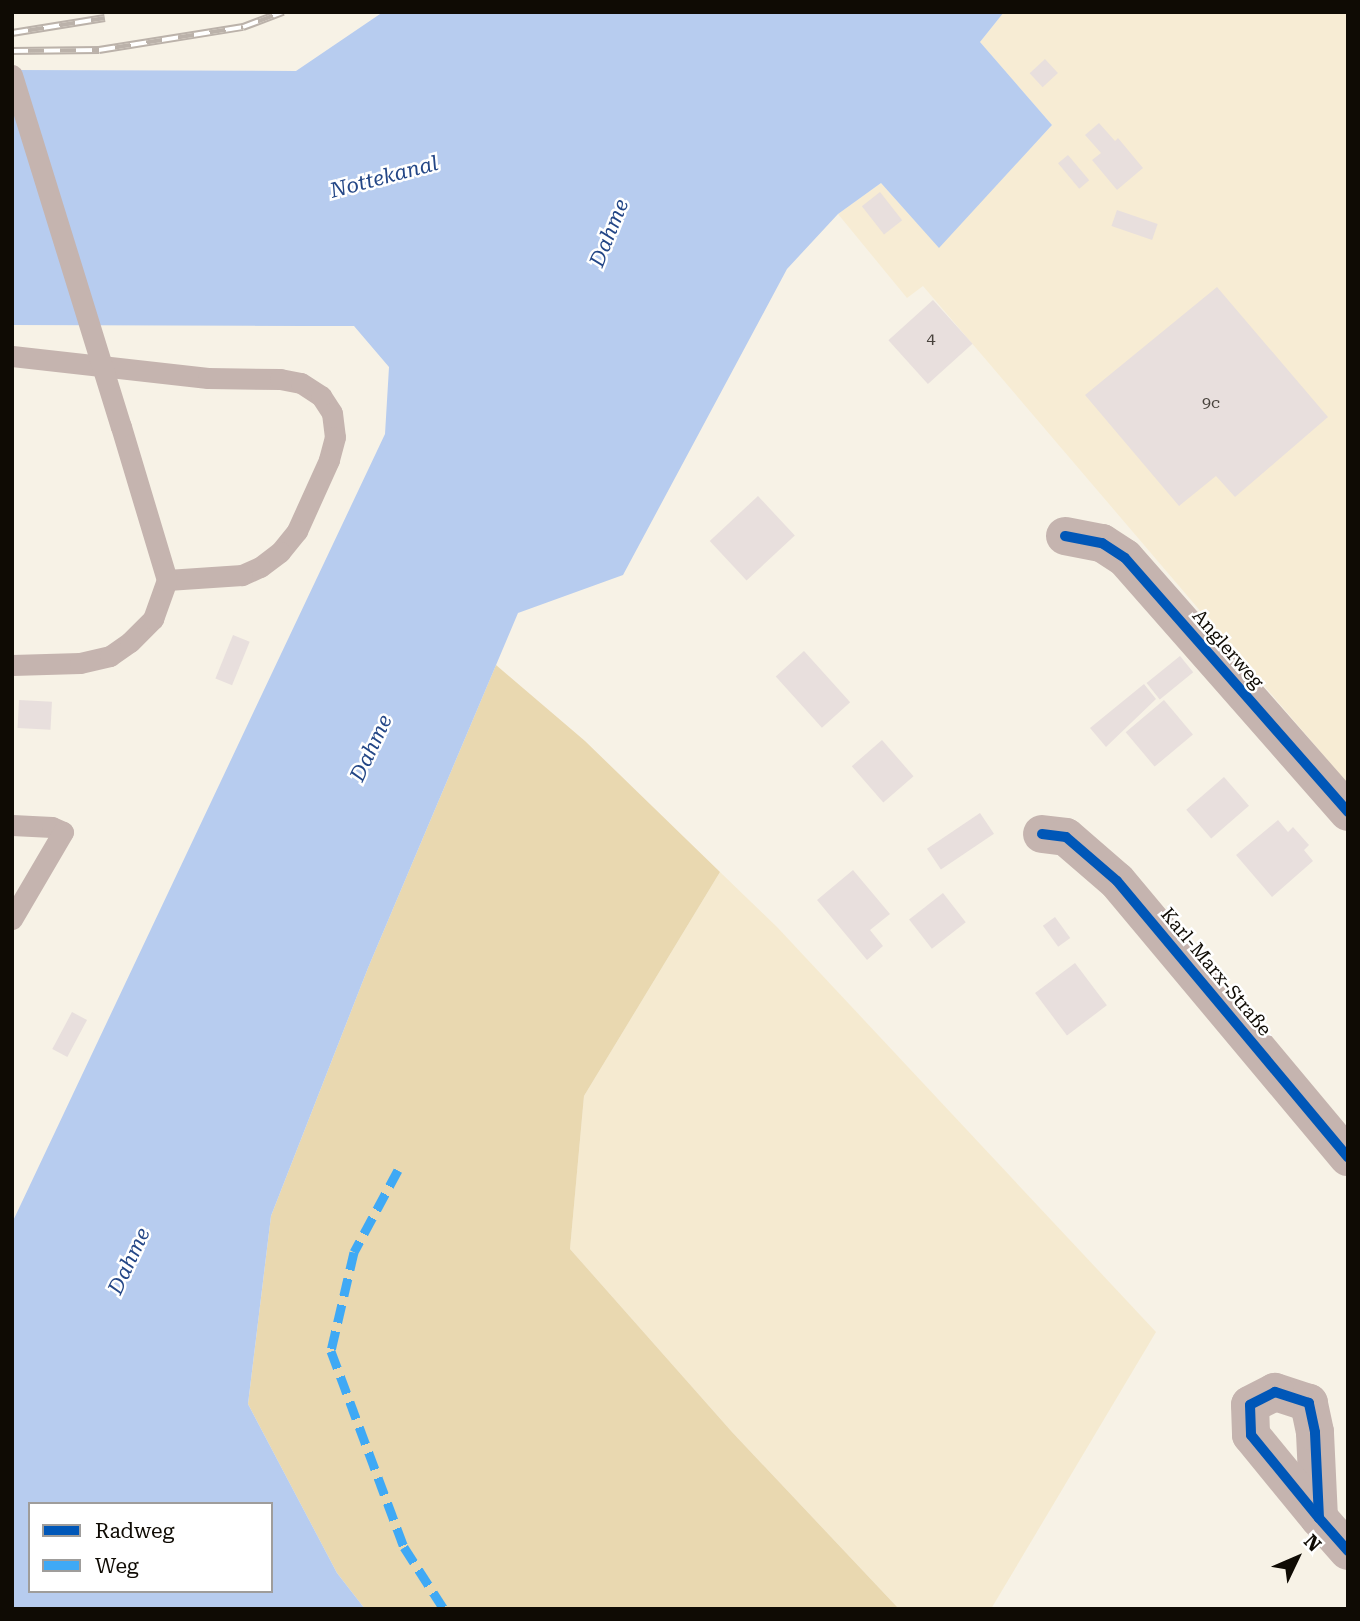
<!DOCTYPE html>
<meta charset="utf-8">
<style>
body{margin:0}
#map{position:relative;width:1360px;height:1621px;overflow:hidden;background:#f7f2e6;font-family:"Roboto Serif",serif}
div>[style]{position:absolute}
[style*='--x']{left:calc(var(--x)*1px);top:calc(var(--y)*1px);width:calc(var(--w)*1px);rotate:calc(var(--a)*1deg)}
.built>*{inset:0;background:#f7ecd4}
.green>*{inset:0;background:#f5ead0}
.forest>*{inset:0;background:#e9d8b0}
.water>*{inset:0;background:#b7ccef}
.building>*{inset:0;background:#e8dfdd;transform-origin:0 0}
.service>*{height:21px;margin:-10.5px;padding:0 10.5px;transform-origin:10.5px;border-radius:10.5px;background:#c5b4af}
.minor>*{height:38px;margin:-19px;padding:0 19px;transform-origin:19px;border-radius:19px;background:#c5b4af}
.rail>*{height:8px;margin-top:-4px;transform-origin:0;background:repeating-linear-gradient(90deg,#fff 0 16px,#bbb2aa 0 32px);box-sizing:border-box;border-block:2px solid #bbb2aa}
.service-bridge>*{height:21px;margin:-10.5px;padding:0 10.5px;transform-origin:10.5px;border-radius:10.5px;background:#c5b4af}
.quiet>*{height:9px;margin-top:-4.5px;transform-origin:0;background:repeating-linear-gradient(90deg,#3fa9f5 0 18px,transparent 0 27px)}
.cycleway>*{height:10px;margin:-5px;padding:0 5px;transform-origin:5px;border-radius:5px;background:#0057b8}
span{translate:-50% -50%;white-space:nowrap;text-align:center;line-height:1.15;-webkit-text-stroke:5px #fff;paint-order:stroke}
.number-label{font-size:16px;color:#48423c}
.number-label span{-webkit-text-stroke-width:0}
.street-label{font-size:19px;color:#0f0b04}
.water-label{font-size:21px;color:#234686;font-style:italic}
.frame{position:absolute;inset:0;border:14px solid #0f0b04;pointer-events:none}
.legend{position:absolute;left:28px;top:1502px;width:245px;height:91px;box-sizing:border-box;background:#fff;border:2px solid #9f9d9b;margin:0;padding:9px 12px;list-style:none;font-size:21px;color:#0f0b04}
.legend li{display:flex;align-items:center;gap:14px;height:35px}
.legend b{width:35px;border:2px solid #9f9d9b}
.north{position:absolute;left:1262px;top:1523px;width:70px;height:70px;-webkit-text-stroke:5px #fff;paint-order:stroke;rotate:46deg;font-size:19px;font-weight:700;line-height:28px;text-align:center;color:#0f0b04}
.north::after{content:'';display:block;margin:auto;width:24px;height:32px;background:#0f0b04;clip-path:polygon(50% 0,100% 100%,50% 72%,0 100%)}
</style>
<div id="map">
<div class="built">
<div style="clip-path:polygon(1004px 12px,1348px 12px,1348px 784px,923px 286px,907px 298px,838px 214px,881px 183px,939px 247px,1052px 125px,980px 42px)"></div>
</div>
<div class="green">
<div style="clip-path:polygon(720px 872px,777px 927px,1156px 1332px,991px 1609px,899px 1609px,732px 1432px,570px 1249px,584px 1096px)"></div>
</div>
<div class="forest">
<div style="clip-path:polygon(496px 665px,585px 741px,720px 872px,584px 1096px,570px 1249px,732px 1432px,899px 1609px,365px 1609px,337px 1573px,248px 1404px,271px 1216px,368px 968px)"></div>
</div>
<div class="water">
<div style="clip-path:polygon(evenodd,383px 12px,1004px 12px,980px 42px,1052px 125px,939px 248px,881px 183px,838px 214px,787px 269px,623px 575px,518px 613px,368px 968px,271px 1216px,248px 1404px,337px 1573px,365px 1609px,12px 1609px,12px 1223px,385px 434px,389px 367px,354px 326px,12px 325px,12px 70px,296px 71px,383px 12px,30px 1504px,271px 1504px,271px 1591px,30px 1591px,30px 1504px)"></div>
</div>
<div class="building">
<div style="left:1045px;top:59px;width:19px;height:21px;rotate:47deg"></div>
<div style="clip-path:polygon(1099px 123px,1115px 141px,1118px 138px,1143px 168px,1117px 190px,1092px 160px,1101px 153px,1085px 135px)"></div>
<div style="left:1068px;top:155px;width:33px;height:13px;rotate:50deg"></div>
<div style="left:880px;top:192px;width:36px;height:23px;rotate:52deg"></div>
<div style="left:1117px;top:210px;width:43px;height:17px;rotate:19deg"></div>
<div style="clip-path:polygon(1217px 287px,1328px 417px,1235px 497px,1216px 476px,1179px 506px,1085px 395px)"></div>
<div style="left:933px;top:300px;width:59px;height:60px;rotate:48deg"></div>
<div style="left:758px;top:496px;width:54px;height:66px;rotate:47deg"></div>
<div style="left:233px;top:635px;width:18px;height:47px;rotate:22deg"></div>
<div style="left:804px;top:651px;width:69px;height:38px;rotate:48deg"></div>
<div style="left:1180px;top:656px;width:21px;height:43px;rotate:51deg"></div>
<div style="clip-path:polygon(1144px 684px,1156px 699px,1106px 747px,1090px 728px)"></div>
<div style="left:19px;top:700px;width:33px;height:28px;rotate:3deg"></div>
<div style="left:1164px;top:700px;width:45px;height:50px;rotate:50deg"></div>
<div style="left:882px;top:740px;width:48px;height:40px;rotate:49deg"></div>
<div style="left:1224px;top:777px;width:38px;height:50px;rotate:49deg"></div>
<div style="left:980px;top:813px;width:25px;height:64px;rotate:56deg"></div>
<div style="clip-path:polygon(1278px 820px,1288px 832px,1293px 827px,1309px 845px,1304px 850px,1313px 861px,1272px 897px,1236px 855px)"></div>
<div style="clip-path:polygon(853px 870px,890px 914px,870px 930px,883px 946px,867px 960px,817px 900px)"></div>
<div style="left:943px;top:893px;width:37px;height:43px;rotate:52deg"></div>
<div style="left:1055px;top:917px;width:26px;height:15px;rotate:54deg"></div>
<div style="left:1075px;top:963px;width:53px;height:50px;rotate:53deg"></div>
<div style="left:72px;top:1012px;width:17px;height:42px;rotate:28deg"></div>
</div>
<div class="service">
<div style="--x:12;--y:356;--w:197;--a:6.4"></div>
<div style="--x:208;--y:378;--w:72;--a:0.8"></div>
<div style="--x:280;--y:379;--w:21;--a:11"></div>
<div style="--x:301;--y:383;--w:24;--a:33"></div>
<div style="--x:321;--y:396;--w:20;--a:57"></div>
<div style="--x:332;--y:413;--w:24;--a:83"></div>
<div style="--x:335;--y:437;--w:24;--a:105"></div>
<div style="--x:329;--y:460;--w:78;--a:114.3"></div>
<div style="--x:297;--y:531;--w:27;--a:129"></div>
<div style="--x:280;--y:552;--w:25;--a:143"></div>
<div style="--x:260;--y:567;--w:20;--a:156"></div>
<div style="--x:242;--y:575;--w:75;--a:176.2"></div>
<div style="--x:12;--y:665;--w:68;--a:-1.7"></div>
<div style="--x:80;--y:663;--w:31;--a:-13"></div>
<div style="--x:110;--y:656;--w:24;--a:-35"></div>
<div style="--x:130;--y:642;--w:33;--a:-45"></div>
<div style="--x:153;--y:619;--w:41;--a:-70.3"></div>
<div style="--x:167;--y:580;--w:160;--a:-106.7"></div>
<div style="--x:12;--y:825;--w:40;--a:2.9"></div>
<div style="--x:52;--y:827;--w:12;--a:24"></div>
<div style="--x:63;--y:832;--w:101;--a:120.4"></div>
</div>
<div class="minor">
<div style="--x:1065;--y:536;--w:38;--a:11"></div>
<div style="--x:1102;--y:543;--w:27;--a:33"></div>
<div style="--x:1125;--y:558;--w:338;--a:48.7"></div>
<div style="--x:1042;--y:834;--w:24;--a:7"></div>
<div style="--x:1066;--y:837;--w:67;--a:40.8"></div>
<div style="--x:1117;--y:881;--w:360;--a:50.1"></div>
<div style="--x:1319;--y:1518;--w:86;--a:-92.7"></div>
<div style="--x:1315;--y:1432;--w:30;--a:-102"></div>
<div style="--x:1309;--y:1403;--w:36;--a:-162"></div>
<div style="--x:1275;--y:1392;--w:28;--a:153"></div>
<div style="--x:1250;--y:1405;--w:30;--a:88"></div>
<div style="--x:1251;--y:1435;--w:107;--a:50.7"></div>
<div style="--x:1319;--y:1518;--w:44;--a:48.7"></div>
</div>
<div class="rail">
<div style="--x:12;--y:33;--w:94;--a:-9.2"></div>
<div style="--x:12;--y:51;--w:87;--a:-0.7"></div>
<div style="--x:99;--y:50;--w:146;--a:-9.1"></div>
<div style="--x:243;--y:27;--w:43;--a:-20.6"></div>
</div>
<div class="service-bridge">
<div style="--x:12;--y:75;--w:368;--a:72.8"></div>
</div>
<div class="quiet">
<div style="--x:398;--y:1170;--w:93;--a:118.2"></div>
<div style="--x:354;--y:1252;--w:102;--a:103.1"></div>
<div style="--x:331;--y:1351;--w:209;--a:69.6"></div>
<div style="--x:404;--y:1547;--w:74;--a:57.2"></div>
</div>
<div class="cycleway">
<div style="--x:1065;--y:536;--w:38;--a:11"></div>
<div style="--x:1102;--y:543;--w:27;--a:33"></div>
<div style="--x:1125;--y:558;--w:338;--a:48.7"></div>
<div style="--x:1042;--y:834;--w:24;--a:7"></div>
<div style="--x:1066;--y:837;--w:67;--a:40.8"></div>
<div style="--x:1117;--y:881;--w:360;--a:50.1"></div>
<div style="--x:1319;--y:1518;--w:86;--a:-92.7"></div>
<div style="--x:1315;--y:1432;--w:30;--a:-102"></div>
<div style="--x:1309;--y:1403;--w:36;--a:-162"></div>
<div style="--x:1275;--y:1392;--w:28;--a:153"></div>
<div style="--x:1250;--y:1405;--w:30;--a:88"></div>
<div style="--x:1251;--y:1435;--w:107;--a:50.7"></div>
<div style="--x:1319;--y:1518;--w:44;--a:48.7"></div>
</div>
<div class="number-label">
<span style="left:931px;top:339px">4</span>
<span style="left:1211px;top:403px">9c</span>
</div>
<div class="street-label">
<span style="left:1228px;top:649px;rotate:49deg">Anglerweg</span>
<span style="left:1216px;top:972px;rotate:50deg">Karl-Marx-Straße</span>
</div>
<div class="water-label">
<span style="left:384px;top:177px;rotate:-15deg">Nottekanal</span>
<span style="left:609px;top:233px;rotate:-68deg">Dahme</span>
<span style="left:371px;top:748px;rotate:-65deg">Dahme</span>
<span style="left:129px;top:1261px;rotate:-65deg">Dahme</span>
</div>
<div class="frame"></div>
<ul class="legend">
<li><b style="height:9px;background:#0057b8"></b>Radweg</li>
<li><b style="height:9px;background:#3fa9f5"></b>Weg</li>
</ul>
<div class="north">N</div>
</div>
